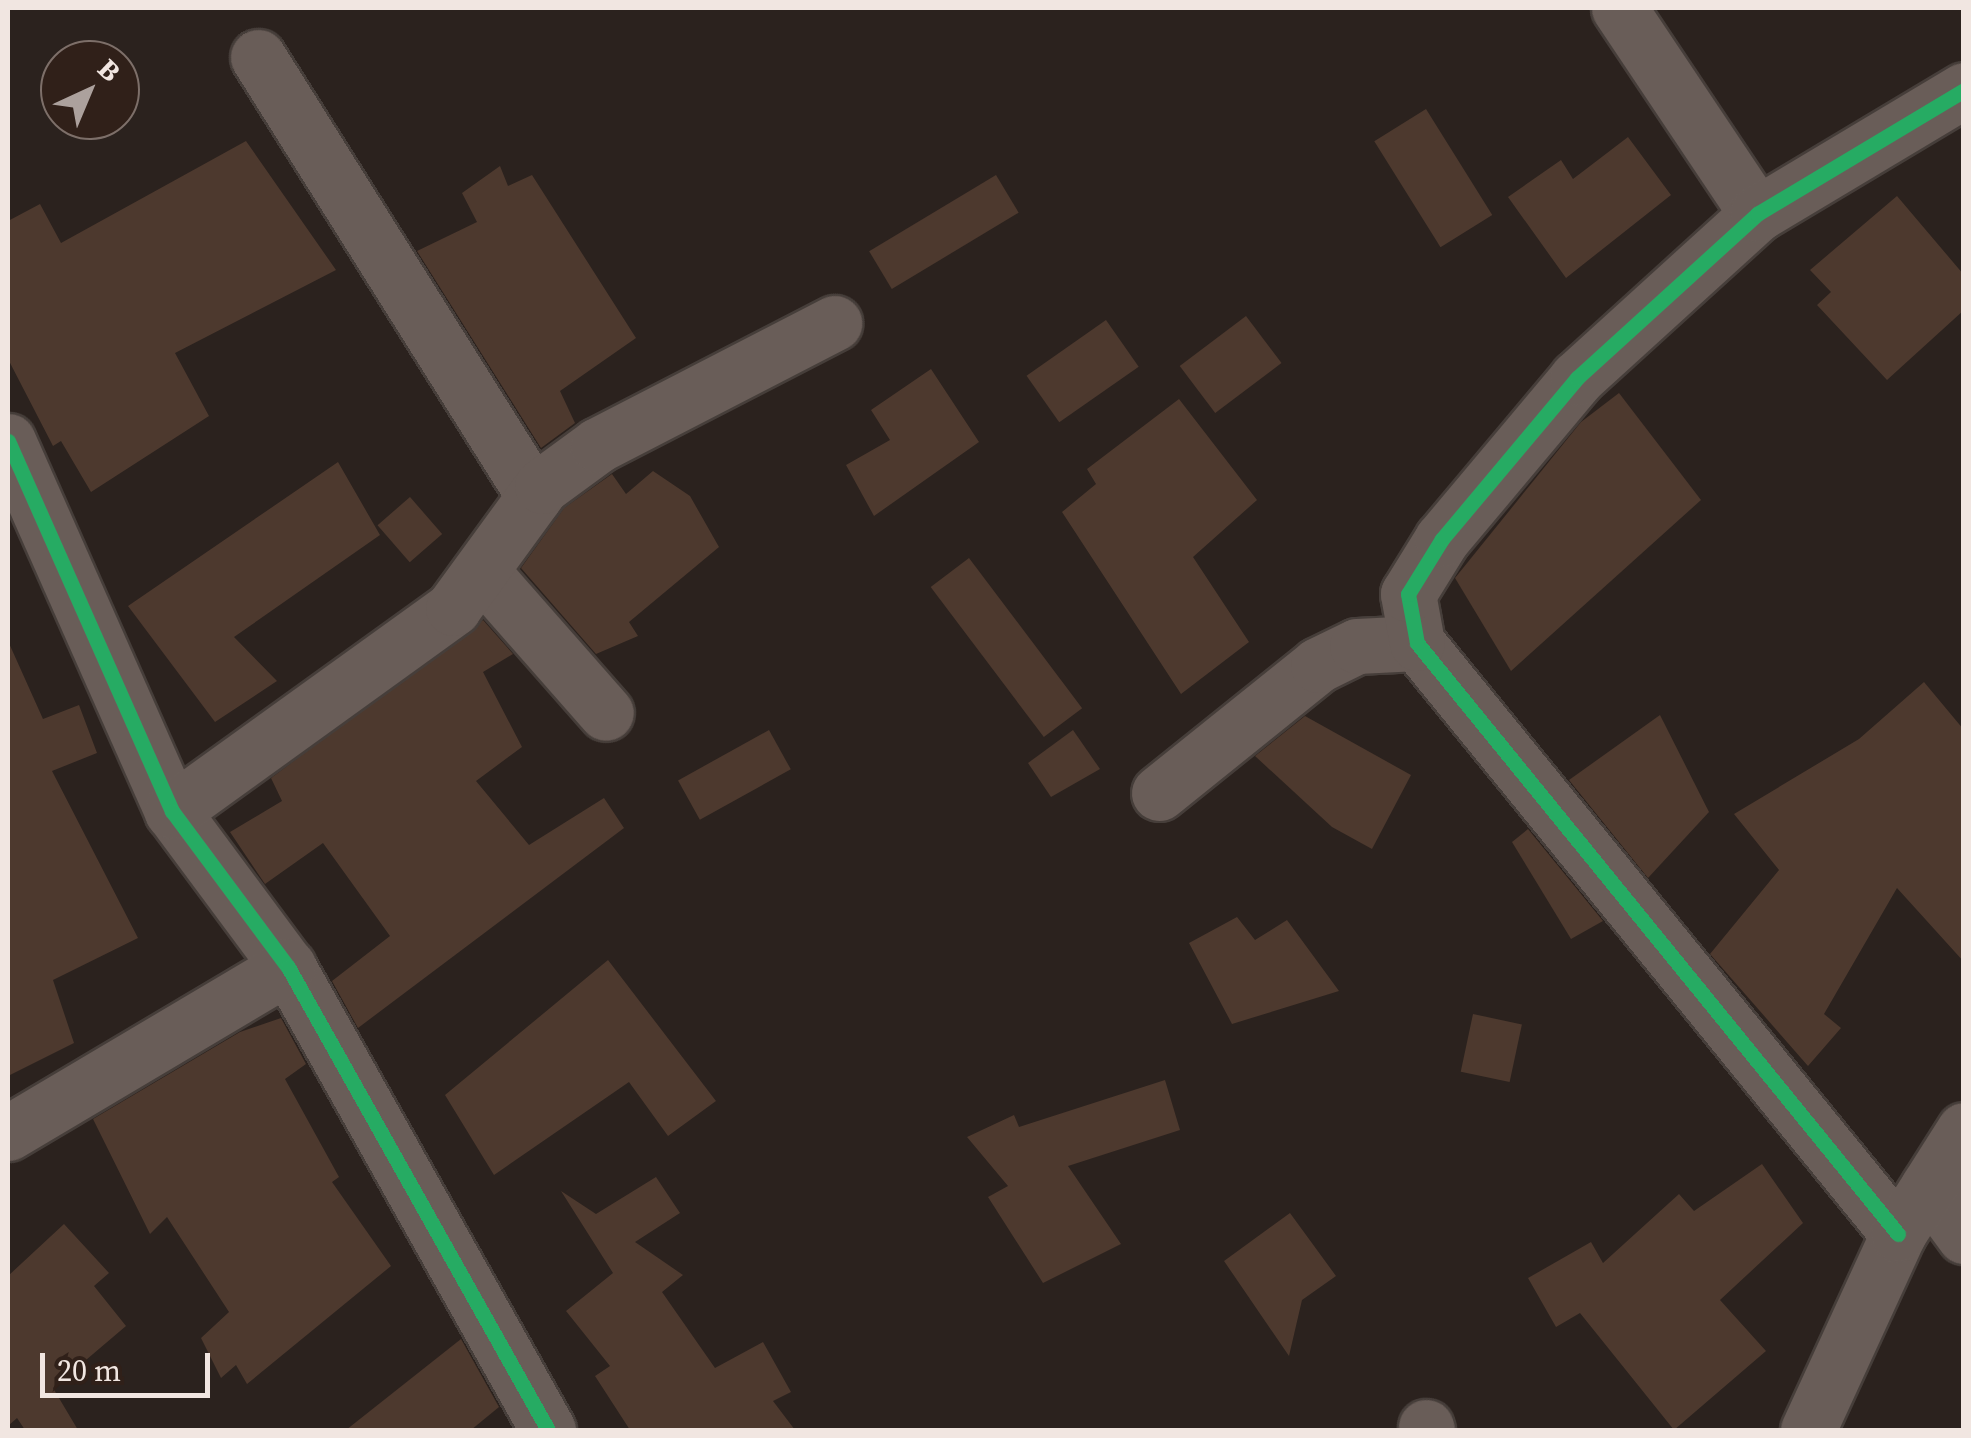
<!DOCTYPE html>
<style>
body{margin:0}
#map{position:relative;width:1971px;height:1438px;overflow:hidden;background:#2b221e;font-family:"Source Serif 4",serif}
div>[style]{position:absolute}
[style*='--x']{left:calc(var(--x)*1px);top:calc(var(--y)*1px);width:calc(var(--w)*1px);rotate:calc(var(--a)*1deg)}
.building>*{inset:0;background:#4d392e;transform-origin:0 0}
.roads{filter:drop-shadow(2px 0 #463e3a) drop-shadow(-2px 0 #463e3a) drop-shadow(0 2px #463e3a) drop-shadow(0 -2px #463e3a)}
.street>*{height:55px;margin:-27.5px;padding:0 27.5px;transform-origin:27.5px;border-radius:27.5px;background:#695d58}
.cycleway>*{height:15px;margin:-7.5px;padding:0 7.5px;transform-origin:7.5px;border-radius:7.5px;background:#26ab63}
span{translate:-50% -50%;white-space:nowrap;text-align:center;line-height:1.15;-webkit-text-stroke:8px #302019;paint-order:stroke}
.frame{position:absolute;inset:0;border:10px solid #f1e6e1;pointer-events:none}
.north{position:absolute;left:40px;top:40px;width:100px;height:100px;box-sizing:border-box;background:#302019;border:2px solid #7d6f69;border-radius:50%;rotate:44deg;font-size:28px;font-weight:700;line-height:40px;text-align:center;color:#f1e6e1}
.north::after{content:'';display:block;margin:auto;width:35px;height:45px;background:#aca19d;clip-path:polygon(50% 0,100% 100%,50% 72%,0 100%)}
.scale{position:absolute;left:40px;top:1353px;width:170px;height:45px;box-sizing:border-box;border:5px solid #f1e6e1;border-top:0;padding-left:12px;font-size:30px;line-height:35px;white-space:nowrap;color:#f1e6e1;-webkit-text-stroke:8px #302019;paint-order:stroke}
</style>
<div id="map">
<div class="building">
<div style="left:1426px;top:109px;width:125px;height:61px;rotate:58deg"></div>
<div style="clip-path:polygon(1628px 137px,1671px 195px,1566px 278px,1508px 197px,1561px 160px,1573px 179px)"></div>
<div style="clip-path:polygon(246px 141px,336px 270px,175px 353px,209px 416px,91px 492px,61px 441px,53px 446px,8px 359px,8px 221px,40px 204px,61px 243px)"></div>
<div style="clip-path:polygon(500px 166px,508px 186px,532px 175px,636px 338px,560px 391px,575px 423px,541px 448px,417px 251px,477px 222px,462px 193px)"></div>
<div style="left:996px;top:175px;width:44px;height:148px;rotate:59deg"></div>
<div style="clip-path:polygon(1897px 196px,1964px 275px,1964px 310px,1887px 380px,1817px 305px,1831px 292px,1810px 270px)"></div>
<div style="left:1246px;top:316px;width:59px;height:83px;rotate:53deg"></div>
<div style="left:1106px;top:320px;width:57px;height:97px;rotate:55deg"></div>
<div style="clip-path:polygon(931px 369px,979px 442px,874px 516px,846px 465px,890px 440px,871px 410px)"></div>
<div style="clip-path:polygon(1619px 393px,1701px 500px,1511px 671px,1455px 578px,1581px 422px)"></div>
<div style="clip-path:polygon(1179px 399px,1257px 500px,1193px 557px,1249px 642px,1181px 694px,1062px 512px,1096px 484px,1087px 469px)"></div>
<div style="clip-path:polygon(338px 462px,380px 535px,234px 637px,277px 681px,215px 722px,128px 606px)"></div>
<div style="clip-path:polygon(653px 471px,690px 496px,719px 547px,629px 622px,638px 636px,596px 654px,521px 568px,564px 508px,612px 474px,626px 494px)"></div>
<div style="left:410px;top:497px;width:49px;height:43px;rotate:49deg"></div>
<div style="left:969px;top:558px;width:188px;height:48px;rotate:53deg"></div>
<div style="clip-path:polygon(483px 620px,513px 654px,483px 672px,522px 747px,476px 781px,529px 845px,604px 798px,624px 828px,358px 1028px,332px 981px,390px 936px,323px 843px,265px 884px,230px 832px,282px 801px,271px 778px)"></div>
<div style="clip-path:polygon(8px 641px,43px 719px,79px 705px,97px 753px,52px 771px,138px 938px,53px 980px,74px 1043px,8px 1076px)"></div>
<div style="clip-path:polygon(1924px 682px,1964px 730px,1964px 962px,1897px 888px,1824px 1014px,1841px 1028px,1808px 1066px,1710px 954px,1779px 870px,1734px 814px,1859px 739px)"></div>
<div style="clip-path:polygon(1660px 715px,1709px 812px,1648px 878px,1569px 780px)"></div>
<div style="clip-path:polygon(1305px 716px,1411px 775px,1372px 849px,1332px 827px,1255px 756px)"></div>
<div style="left:769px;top:730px;width:45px;height:104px;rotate:61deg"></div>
<div style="clip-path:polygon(1073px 730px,1100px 769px,1051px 797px,1028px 763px)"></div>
<div style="clip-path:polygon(1528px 829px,1603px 921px,1571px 939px,1512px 842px)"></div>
<div style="clip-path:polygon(1237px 917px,1255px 940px,1287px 920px,1339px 991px,1232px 1024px,1189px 943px)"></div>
<div style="clip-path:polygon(608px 960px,716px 1101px,668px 1136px,629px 1082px,494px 1175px,445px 1095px)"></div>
<div style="left:1473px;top:1014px;width:50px;height:59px;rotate:12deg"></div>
<div style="clip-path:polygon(281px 1018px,306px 1064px,285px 1079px,339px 1177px,332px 1182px,391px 1266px,247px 1384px,236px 1365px,221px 1378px,201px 1338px,229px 1312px,167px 1217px,150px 1234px,93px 1119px,240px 1032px)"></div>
<div style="clip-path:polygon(1165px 1080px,1180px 1130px,1068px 1166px,1121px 1244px,1043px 1283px,988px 1197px,1008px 1186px,967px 1137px,1014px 1115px,1019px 1127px)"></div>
<div style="clip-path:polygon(1762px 1164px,1803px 1223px,1720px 1300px,1766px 1351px,1674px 1430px,1580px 1313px,1556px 1327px,1528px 1278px,1591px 1242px,1603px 1263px,1679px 1194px,1694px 1211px)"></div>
<div style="clip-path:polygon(656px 1177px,680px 1213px,635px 1242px,683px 1275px,662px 1292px,715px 1368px,763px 1342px,791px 1392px,773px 1401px,795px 1430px,630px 1430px,595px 1376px,610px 1366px,566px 1311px,613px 1273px,561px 1191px,596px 1214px)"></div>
<div style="clip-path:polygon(1290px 1213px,1336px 1276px,1302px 1300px,1289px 1356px,1224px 1261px)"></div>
<div style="clip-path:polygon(64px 1224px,109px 1273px,94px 1286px,126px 1326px,53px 1388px,78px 1430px,25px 1430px,17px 1418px,8px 1426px,8px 1276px)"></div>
<div style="clip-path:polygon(461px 1339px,499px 1407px,471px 1430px,346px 1430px)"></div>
</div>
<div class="roads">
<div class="street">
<div style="--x:1619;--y:8;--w:248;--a:56.2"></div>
<div style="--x:258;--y:57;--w:519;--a:57.84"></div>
<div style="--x:8;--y:441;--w:405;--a:66.1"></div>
<div style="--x:172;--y:811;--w:194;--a:53.4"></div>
<div style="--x:288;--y:967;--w:531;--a:60.68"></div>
<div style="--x:483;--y:573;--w:186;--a:48.7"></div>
<div style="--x:1159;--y:793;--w:204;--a:-38.8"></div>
<div style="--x:1318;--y:665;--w:43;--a:-26"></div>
<div style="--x:1357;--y:646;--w:60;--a:-2.9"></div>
<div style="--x:172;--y:811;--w:347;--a:-35.8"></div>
<div style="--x:453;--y:608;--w:151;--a:-53.9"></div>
<div style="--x:542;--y:486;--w:69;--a:-36.2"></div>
<div style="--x:598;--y:445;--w:266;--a:-27.3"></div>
<div style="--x:8;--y:1133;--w:326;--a:-30.7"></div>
<div style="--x:1928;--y:1187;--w:61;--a:53.7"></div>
<div style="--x:1898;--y:1234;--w:762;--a:-129.14"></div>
<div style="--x:1417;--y:643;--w:50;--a:-100.4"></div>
<div style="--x:1408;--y:594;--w:65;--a:-58.3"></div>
<div style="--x:1442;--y:539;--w:210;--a:-50"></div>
<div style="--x:1577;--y:378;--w:244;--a:-42.3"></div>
<div style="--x:1757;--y:214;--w:241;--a:-30.9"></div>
<div style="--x:1426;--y:1427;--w:3;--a:72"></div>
<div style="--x:1808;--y:1430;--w:216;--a:-65.3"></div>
<div style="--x:1898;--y:1234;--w:123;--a:-57.6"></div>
</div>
</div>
<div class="cycleway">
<div style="--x:8;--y:441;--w:405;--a:66.1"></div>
<div style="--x:172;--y:811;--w:194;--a:53.4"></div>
<div style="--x:288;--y:967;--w:531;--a:60.68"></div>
<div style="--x:1898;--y:1234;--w:762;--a:-129.14"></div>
<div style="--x:1417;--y:643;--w:50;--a:-100.4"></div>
<div style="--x:1408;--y:594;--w:65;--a:-58.3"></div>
<div style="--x:1442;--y:539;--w:210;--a:-50"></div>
<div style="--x:1577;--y:378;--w:244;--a:-42.3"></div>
<div style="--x:1757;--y:214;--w:241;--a:-30.9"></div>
</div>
<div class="frame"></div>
<div class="north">B</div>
<div class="scale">20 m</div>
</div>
